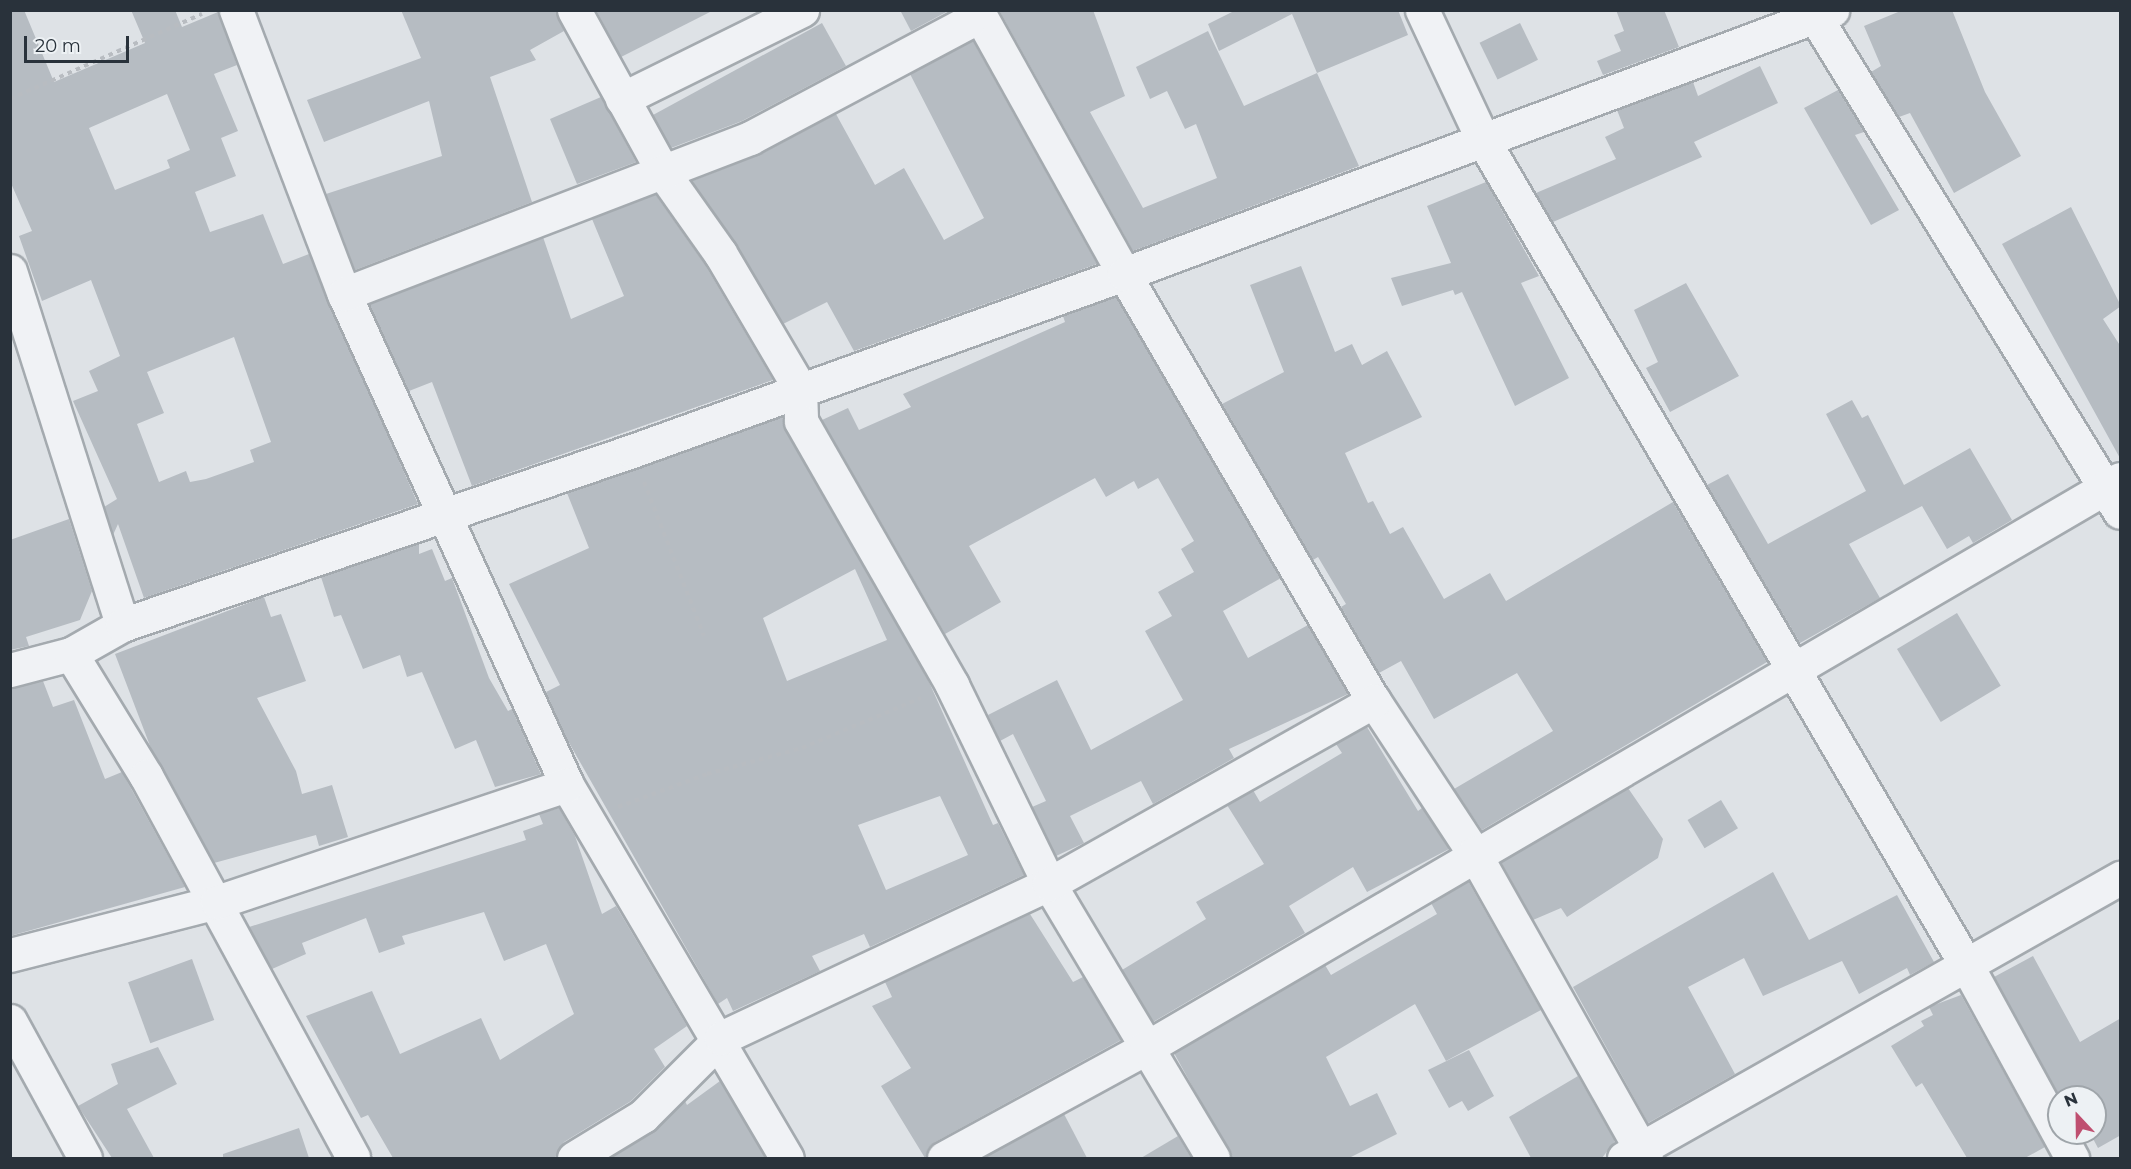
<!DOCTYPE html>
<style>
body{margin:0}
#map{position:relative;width:2131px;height:1169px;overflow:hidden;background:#dee2e6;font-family:Montserrat,sans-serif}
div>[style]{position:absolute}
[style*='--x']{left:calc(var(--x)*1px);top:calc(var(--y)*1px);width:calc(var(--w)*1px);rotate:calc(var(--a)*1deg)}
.building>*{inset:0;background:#b6bcc2;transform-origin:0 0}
.path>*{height:4px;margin-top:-2px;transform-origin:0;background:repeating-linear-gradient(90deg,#b8bcc1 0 4.5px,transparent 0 9px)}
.roads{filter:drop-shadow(2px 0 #a4aaaf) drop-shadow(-2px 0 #a4aaaf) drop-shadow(0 2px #a4aaaf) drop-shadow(0 -2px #a4aaaf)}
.street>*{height:33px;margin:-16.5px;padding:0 16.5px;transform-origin:16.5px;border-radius:16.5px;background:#f0f2f5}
span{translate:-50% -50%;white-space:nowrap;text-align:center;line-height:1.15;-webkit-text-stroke:4.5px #edf1f4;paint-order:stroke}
.frame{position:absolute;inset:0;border:12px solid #29323b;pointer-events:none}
.north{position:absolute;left:2047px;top:1085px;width:60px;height:60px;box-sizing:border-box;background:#edf1f4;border:2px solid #9fa5aa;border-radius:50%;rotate:338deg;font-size:16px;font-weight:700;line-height:24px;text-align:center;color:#29323b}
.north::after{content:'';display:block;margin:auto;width:21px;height:27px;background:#bf4f70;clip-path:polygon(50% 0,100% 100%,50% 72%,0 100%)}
.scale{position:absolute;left:24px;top:36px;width:105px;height:27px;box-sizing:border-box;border:3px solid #29323b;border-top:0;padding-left:8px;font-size:18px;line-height:21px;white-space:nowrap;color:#29323b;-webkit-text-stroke:4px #edf1f4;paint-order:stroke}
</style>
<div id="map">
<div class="building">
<div style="clip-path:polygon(evenodd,10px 10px,24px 10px,54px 82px,145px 43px,131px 10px,175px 10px,182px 27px,218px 12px,237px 65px,214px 74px,238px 131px,221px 138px,236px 176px,195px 192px,210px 232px,263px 214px,283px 264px,309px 254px,418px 504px,144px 598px,118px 524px,113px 535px,104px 507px,117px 499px,73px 401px,98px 391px,89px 371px,120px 356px,91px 280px,42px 301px,19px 236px,32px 231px,10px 181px,10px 10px,167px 94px,190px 150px,167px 160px,170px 168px,115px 190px,89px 128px,167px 94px,10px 10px,234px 337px,271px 442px,250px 450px,254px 462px,206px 479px,190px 482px,186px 471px,159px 482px,137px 424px,164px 413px,147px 372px,234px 337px)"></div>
<div style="clip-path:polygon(401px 10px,555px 10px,564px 31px,530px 50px,536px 60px,490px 77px,532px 202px,355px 270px,326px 194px,442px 156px,429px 101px,324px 142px,307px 100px,421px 58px)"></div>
<div style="clip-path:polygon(596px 10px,714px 10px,621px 57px)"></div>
<div style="clip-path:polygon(900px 10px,950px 10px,911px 31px)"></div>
<div style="clip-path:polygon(999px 10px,1093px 10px,1125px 96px,1090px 112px,1143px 208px,1217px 178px,1196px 124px,1185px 129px,1167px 91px,1150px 99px,1136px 67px,1208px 31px,1244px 106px,1317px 73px,1359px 166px,1133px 251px)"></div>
<div style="clip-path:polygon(1236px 10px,1398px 10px,1408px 35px,1317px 73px,1292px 14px,1219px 51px,1208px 24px)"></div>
<div style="clip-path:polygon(1616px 10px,1664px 10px,1679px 47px,1603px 75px,1597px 61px,1621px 51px,1614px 35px,1624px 31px)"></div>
<div style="clip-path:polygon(1903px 10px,1952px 10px,1985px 92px,2021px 156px,1954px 193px,1910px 113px,1899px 117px,1871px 72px,1881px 66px,1864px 26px)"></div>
<div style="clip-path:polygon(822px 23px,846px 66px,742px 121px,671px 148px,653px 115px)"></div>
<div style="left:1520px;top:23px;width:41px;height:45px;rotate:64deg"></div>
<div style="clip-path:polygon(973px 41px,1097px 264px,854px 351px,827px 302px,783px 324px,692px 181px,759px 155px,836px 114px,875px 185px,904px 168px,944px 240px,984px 218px,910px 74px)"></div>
<div style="clip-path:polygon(1760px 66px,1778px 103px,1694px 142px,1702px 157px,1553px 222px,1536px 193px,1616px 159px,1605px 137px,1624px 128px,1617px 110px,1693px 82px,1698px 96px)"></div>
<div style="clip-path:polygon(1838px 90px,1864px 132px,1855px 135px,1899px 210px,1871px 225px,1804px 108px)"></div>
<div style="clip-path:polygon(601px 97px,636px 162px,577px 184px,550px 119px)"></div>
<div style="clip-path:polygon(1486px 182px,1539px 276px,1521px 283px,1569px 378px,1515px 406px,1462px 292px,1455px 295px,1453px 290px,1402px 306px,1391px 278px,1451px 263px,1427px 206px)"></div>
<div style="clip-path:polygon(655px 194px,704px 263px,773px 380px,472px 486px,432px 382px,409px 391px,369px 304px,543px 237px,571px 319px,624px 296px,592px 219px)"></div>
<div style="clip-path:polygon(2071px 207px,2121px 306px,2103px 319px,2121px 347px,2121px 460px,2002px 244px)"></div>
<div style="clip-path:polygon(1301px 266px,1335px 352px,1352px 344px,1362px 365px,1387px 351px,1422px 417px,1345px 453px,1368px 503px,1373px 501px,1390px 534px,1403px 527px,1444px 599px,1490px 573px,1506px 601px,1673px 502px,1767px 662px,1482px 830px,1454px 789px,1553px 731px,1517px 673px,1434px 719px,1401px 661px,1379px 673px,1341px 607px,1346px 604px,1318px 557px,1313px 560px,1222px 404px,1284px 372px,1250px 285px)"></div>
<div style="clip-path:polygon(1686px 283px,1739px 376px,1670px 412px,1646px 368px,1658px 362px,1634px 310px)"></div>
<div style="clip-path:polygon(1116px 297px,1281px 578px,1223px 611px,1248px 658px,1308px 625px,1348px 694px,1229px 749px,1234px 758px,1153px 804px,1141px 781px,1070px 816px,1084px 843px,1056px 856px,1032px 807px,1046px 801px,1013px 734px,1000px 741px,988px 715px,1057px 680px,1091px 750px,1183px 700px,1145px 631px,1172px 616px,1158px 592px,1194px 572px,1181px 549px,1194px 541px,1158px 478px,1138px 489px,1134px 481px,1106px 497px,1095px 478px,969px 546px,1001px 602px,945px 634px,822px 420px,848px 408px,859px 430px,911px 407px,903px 394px,1065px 322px,1063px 316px)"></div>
<div style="clip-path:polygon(1852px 400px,1862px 418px,1868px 415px,1904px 485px,1970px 448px,2012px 520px,1973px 543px,1969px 536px,1947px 549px,1922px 506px,1849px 544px,1880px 598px,1800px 643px,1707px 485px,1728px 474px,1768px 544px,1866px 491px,1826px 414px)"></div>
<div style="clip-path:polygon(evenodd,782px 417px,929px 682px,993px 825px,998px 823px,1024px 875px,870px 947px,864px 934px,812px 956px,820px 971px,733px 1011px,727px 998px,718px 1004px,564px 734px,546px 692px,560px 685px,509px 584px,589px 548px,567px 493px,782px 417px,855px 569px,887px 640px,787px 681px,763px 618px,855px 569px,782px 417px,940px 796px,968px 855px,886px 890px,858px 825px,940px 796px)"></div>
<div style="clip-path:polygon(69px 519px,92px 591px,80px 620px,26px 637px,29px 646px,10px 650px,10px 540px)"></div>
<div style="clip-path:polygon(419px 543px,419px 554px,432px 549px,445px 581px,452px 578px,489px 678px,508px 711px,512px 709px,541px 774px,495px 787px,476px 740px,455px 749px,422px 672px,407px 677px,400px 655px,363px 669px,341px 615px,334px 617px,321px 577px)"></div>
<div style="clip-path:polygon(264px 597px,271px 617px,281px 614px,306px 681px,257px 698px,296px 771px,302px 794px,332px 785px,348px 837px,319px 846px,316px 835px,214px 863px,152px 751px,115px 654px)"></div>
<div style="left:1957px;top:613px;width:85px;height:70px;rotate:59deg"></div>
<div style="clip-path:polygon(43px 681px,53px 707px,74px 700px,105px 779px,122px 772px,185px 887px,10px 936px,10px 688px)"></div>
<div style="clip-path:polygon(1367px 727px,1418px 811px,1422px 808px,1449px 849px,1367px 892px,1353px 867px,1289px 906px,1305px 933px,1153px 1022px,1122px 970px,1206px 919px,1196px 902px,1264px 864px,1227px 805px,1253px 790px,1260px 802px,1342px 753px,1336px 744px)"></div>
<div style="clip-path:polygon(1628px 788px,1663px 839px,1658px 858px,1567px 917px,1561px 908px,1533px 920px,1501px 862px)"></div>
<div style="left:1721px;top:800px;width:33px;height:39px;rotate:59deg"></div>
<div style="clip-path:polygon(559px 808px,575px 836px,602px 914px,616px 906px,687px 1026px,654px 1049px,665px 1067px,631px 1101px,564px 1142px,555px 1158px,393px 1158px,368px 1115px,361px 1118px,306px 1016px,372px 991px,400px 1054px,481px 1018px,500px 1060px,574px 1014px,546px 944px,504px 961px,484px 912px,402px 936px,405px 944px,379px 953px,366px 918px,302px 943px,306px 954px,272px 969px,249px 927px,526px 840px,523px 831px,543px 824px,539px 814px)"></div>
<div style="clip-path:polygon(1773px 872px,1809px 940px,1897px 895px,1934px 962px,1910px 975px,1907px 968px,1859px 994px,1842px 961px,1763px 996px,1744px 958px,1688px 987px,1735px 1074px,1648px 1123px,1573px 987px)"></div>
<div style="clip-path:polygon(1468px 881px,1541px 1010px,1446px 1061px,1415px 1004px,1326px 1057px,1350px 1106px,1377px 1093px,1397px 1134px,1349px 1158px,1232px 1158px,1174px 1053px,1325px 965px,1331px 975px,1437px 914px,1431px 903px)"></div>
<div style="clip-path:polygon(1030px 914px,1073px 982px,1083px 977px,1121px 1040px,935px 1142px,925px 1158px,881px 1086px,911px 1068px,872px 1006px,892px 997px,885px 982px)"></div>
<div style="clip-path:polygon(2033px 956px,2080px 1042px,2121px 1018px,2121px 1135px,2098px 1148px,2090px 1133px,2095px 1133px,2095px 1097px,2060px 1097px,1994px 977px)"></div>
<div style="left:192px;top:959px;width:65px;height:68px;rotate:70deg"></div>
<div style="clip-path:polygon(1961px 995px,2045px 1147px,2025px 1158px,1967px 1158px,1922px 1083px,1916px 1087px,1891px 1046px,1924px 1026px,1921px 1021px,1933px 1015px,1929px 1007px)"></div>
<div style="clip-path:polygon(158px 1047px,177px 1084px,127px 1109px,154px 1158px,112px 1158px,78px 1106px,118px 1084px,111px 1064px)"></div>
<div style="clip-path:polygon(1469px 1050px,1494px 1096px,1468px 1111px,1462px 1101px,1449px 1108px,1428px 1070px)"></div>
<div style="clip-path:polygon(1578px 1076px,1615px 1141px,1602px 1158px,1531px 1158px,1509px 1117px)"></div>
<div style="clip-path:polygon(720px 1081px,766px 1158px,609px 1158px,653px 1132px,685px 1101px,687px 1105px)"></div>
<div style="clip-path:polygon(1064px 1114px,1087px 1158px,982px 1158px)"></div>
<div style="clip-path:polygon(299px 1128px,309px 1158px,223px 1158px,223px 1154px)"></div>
<div style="clip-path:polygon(1178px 1136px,1191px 1158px,1141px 1158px)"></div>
</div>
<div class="path">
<div style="--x:10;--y:99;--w:210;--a:-23.9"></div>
<div style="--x:644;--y:482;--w:165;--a:68.7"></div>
<div style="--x:618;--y:807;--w:95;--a:-20.3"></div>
<div style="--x:707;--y:774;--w:98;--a:-15.3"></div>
<div style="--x:802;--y:748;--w:129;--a:-22.8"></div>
</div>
<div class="roads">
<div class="street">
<div style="--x:236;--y:10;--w:304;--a:69.2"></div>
<div style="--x:344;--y:294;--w:539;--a:65.57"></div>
<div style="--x:567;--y:785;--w:433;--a:59.5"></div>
<div style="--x:574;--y:10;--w:187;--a:61.2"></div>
<div style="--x:664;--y:174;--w:97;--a:54.7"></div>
<div style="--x:720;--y:253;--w:158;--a:59.5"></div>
<div style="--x:800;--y:389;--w:32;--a:88"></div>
<div style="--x:801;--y:421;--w:304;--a:60.2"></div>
<div style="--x:952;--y:685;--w:221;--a:64"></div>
<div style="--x:1049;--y:884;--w:319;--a:59.1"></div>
<div style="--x:977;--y:10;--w:302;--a:60.9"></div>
<div style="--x:1124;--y:274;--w:495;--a:59.7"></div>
<div style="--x:1374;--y:701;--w:182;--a:56.7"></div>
<div style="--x:1474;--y:853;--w:350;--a:60.6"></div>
<div style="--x:1422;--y:10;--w:144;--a:64.9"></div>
<div style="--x:1483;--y:140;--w:960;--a:59.64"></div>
<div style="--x:1968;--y:968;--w:217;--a:61.3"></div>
<div style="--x:1811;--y:10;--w:589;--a:58.39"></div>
<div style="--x:622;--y:99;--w:201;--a:-26.3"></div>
<div style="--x:10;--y:271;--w:371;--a:72.4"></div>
<div style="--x:344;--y:294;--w:435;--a:-21"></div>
<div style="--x:750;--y:138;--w:247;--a:-28"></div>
<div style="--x:968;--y:22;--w:13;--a:-67"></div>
<div style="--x:71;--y:654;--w:143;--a:58.4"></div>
<div style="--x:146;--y:776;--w:434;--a:61.5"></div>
<div style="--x:10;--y:670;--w:63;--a:-14.7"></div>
<div style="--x:71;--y:654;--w:59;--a:-29.6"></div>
<div style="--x:122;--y:625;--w:539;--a:-18.84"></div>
<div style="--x:632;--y:451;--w:523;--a:-19.79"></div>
<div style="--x:1124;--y:274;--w:756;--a:-20.45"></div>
<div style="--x:10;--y:955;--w:214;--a:-14.4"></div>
<div style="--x:217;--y:902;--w:369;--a:-18.5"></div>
<div style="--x:10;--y:1021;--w:156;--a:61.3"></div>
<div style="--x:574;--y:1158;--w:81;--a:-31.3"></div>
<div style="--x:643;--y:1116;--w:110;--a:-45"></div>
<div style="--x:721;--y:1038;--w:362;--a:-25.2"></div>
<div style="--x:1049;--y:884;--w:373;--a:-29.4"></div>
<div style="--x:944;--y:1158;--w:230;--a:-28.6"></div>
<div style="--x:1146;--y:1048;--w:1128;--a:-30.29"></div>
<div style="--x:1624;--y:1158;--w:570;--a:-29.45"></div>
</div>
</div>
<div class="frame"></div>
<div class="north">N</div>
<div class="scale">20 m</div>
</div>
